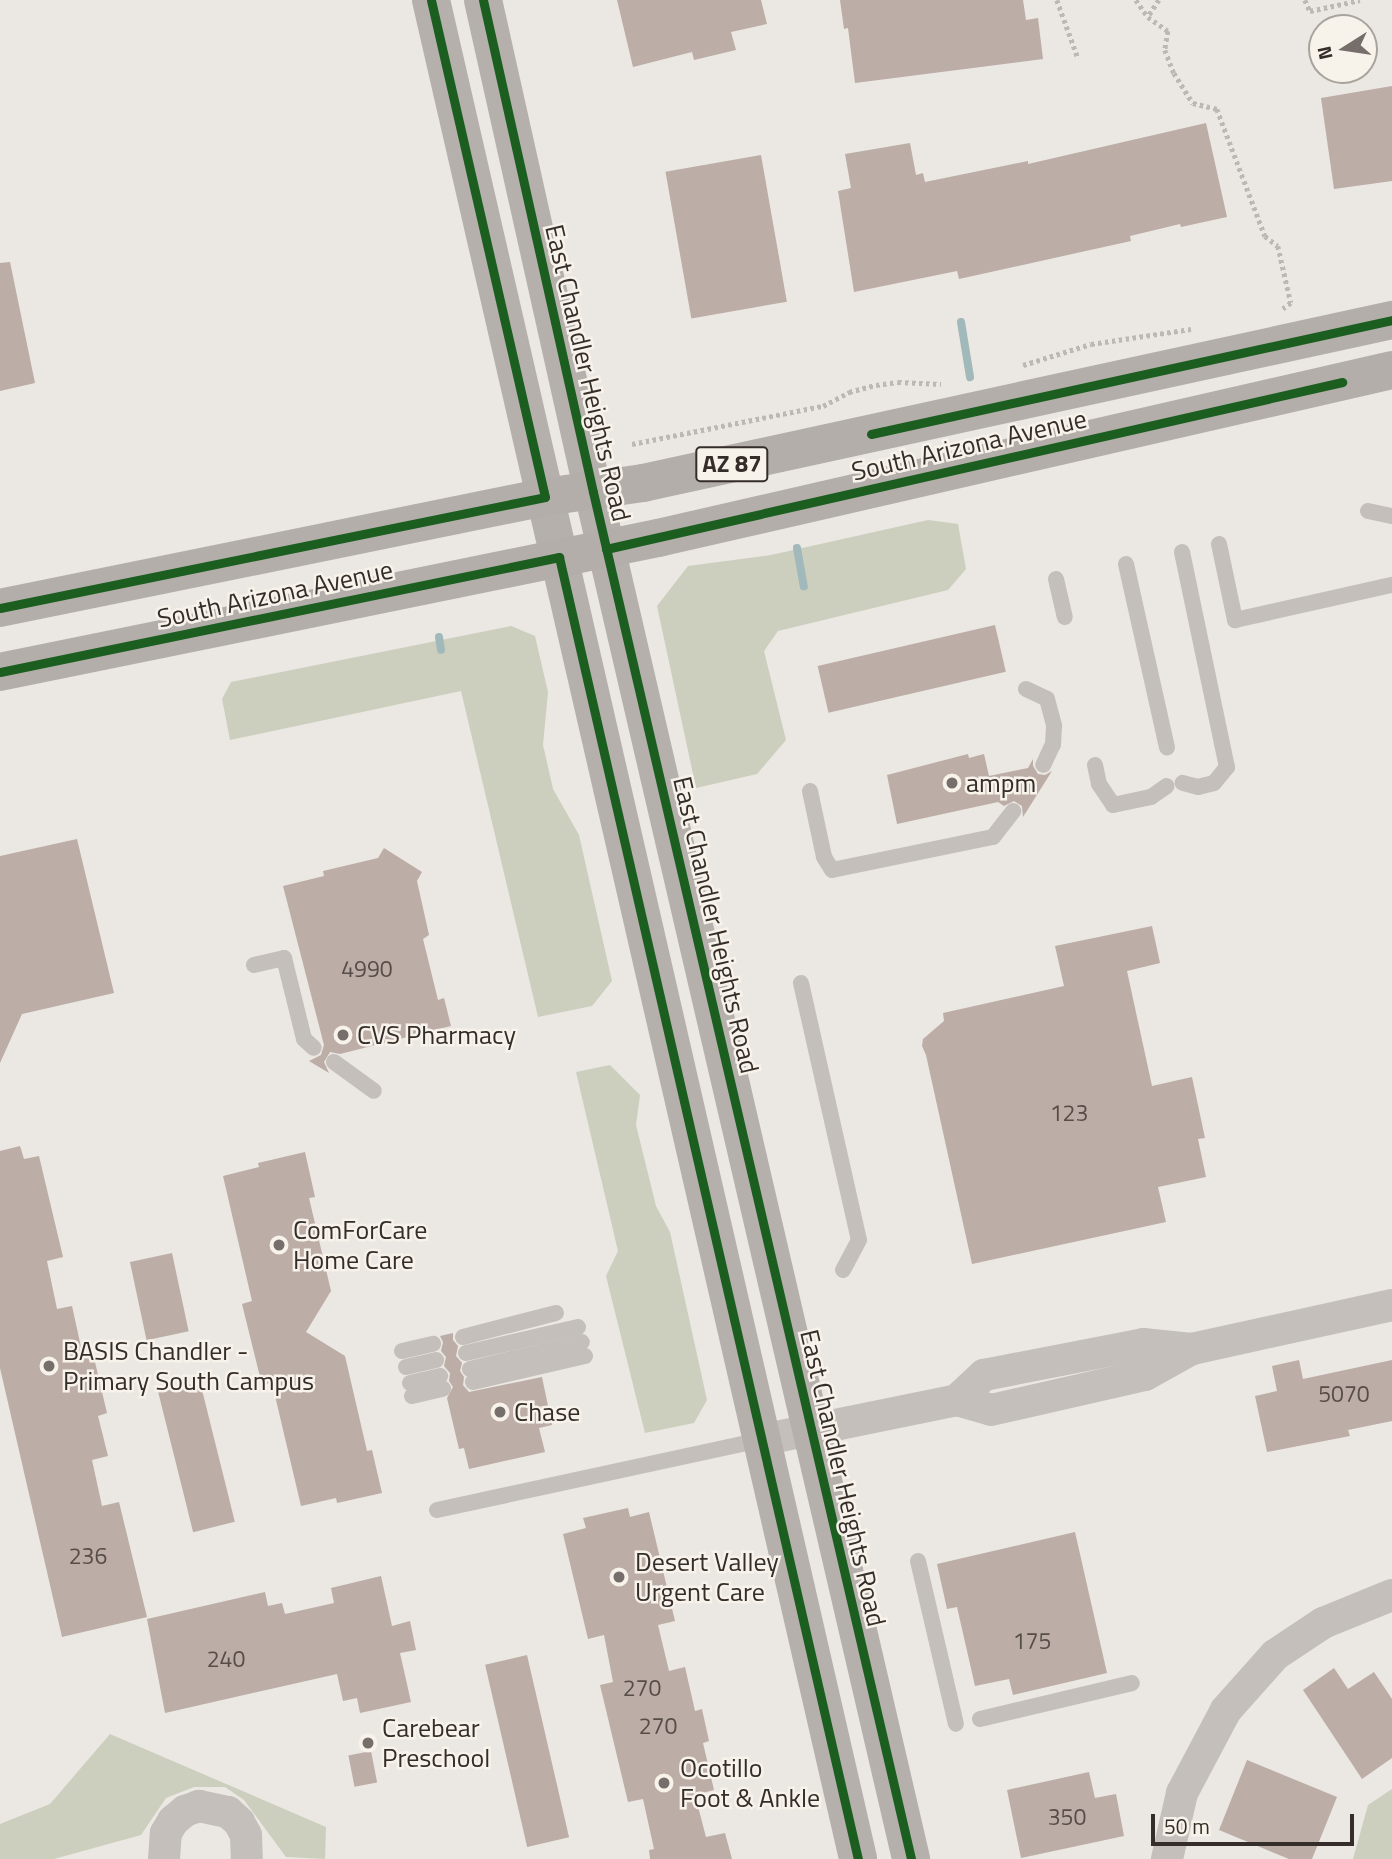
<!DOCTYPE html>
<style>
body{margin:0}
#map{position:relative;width:1392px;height:1859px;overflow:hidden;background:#ebe7e2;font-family:"Titillium Web",sans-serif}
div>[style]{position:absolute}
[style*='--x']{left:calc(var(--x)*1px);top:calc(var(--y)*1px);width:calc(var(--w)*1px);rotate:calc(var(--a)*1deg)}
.green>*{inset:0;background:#cccfbe}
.stream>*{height:8px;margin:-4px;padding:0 4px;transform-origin:4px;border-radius:4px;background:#a1b9ba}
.building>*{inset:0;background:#bcada6;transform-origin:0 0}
.path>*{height:4.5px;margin-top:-2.25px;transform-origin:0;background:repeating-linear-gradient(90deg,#bdb8b4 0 3.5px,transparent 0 7px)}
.lane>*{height:16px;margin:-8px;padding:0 8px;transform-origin:8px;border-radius:8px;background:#c4bfbb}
.street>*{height:32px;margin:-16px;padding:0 16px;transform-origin:16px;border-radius:16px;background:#c4bfbb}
.secondary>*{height:38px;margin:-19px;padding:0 19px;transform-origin:19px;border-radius:19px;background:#b5b0ac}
.primary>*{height:38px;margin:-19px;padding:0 19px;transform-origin:19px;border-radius:19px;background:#b4aeaa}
.cycleway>*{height:9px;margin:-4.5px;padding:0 4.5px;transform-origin:4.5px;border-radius:4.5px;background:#1b5e20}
.dots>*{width:19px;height:19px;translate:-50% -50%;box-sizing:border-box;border:4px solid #f7f2ea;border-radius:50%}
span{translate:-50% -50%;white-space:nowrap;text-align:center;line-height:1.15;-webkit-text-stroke:5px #f7f2ea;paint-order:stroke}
.number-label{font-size:23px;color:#574d48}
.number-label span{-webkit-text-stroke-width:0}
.shield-label span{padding:2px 5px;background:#f7f2ea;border:2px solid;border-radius:5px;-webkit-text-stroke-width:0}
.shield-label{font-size:24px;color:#352d29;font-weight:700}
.street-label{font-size:26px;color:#352d29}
.poi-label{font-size:26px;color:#352d29}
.left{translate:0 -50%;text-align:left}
.north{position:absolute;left:1308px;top:14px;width:70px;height:70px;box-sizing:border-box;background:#f7f2ea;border:2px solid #a9a39d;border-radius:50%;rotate:258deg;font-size:19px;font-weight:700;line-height:28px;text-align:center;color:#352d29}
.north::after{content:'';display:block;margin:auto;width:24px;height:32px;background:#756e6a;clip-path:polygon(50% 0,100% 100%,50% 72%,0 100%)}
.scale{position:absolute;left:1151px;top:1814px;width:203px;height:32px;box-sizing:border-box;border:4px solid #352d29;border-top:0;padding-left:9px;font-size:21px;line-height:24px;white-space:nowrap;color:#352d29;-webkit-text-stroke:5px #f7f2ea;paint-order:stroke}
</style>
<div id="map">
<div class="green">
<div style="clip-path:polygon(928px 520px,958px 524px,966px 569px,948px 590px,778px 631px,764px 651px,786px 740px,757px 774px,696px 788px,657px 606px,688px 566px,771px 555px)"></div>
<div style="clip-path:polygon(511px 626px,535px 636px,548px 692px,543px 745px,553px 789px,579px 835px,612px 981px,592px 1006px,538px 1017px,461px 691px,230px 740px,222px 699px,231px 682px)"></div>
<div style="clip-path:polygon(610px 1065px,640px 1095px,636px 1125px,656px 1206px,670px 1232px,707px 1400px,694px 1423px,645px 1433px,606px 1276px,618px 1251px,576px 1072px)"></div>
<div style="clip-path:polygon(110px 1734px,326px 1827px,325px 1859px,286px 1857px,244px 1800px,225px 1787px,194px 1787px,166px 1798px,141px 1835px,54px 1859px,0 1859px,0 1824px,50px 1804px)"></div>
<div style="clip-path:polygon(1392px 1789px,1392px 1859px,1353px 1859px,1368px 1805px)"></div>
</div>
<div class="stream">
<div style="--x:961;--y:322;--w:56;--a:80.7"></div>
<div style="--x:797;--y:548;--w:39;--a:80"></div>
<div style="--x:439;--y:637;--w:13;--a:81"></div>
</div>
<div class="building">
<div style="clip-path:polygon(617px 0,761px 0,767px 24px,731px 32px,736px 50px,694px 60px,692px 52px,633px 67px)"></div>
<div style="clip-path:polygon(840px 0,1023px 0,1026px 20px,1038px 18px,1043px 59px,855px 83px,848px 28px,844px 29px)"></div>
<div style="clip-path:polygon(1392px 86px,1392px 181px,1334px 189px,1321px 98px)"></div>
<div style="clip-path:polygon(1206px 123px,1227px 217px,1181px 227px,1180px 224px,1130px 236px,1131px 241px,959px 279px,957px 271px,854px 292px,838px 191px,851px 188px,845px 154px,910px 143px,916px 175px,923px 173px,925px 182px,1028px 161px,1028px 164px)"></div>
<div style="left:761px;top:155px;width:149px;height:97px;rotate:80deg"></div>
<div style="clip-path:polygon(10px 262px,35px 383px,0 391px,0 263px)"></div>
<div style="left:995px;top:625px;width:48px;height:182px;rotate:77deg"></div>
<div style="clip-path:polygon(968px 754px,969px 758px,984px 754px,989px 776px,1028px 768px,1033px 759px,1033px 766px,1038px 774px,1045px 775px,1052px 771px,1023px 817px,1022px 806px,1014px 801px,1004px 806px,998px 802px,897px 824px,887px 775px)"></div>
<div style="clip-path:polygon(77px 839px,114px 993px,22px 1014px,0 1063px,0 856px)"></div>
<div style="clip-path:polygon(384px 848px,422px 872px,417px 881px,429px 935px,423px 939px,438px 1000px,444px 998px,451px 1026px,340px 1054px,330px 1052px,324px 1062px,329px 1073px,309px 1061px,321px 1055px,324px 1045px,283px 886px,324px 876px,323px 871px,378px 858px)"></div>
<div style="clip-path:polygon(1152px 926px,1160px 963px,1127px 971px,1152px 1086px,1192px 1077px,1205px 1138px,1198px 1139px,1206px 1177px,1158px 1187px,1166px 1222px,972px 1264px,926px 1055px,922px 1046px,923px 1039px,944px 1021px,943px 1013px,1064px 986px,1055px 946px)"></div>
<div style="clip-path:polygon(20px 1146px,24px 1159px,39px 1156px,63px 1257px,47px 1261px,57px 1309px,72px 1306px,81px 1347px,91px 1345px,107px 1413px,98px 1416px,108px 1456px,92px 1460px,102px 1506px,119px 1502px,147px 1617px,62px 1637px,0 1368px,0 1151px)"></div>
<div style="clip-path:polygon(305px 1152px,315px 1197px,309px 1198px,331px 1291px,306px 1332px,345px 1356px,367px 1451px,372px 1450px,382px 1493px,337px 1503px,336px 1498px,301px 1506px,272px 1383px,262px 1385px,242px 1304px,252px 1301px,223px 1176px,259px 1167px,258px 1163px)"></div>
<div style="left:172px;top:1253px;width:80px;height:43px;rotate:78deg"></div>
<div style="clip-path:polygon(453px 1333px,453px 1340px,458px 1346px,456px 1356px,462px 1363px,460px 1371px,464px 1377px,463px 1385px,469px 1392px,542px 1377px,552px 1425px,539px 1428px,545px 1452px,469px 1469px,464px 1448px,459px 1449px,447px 1398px,453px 1387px,449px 1381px,450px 1373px,444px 1366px,446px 1357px,441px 1351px,443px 1342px,440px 1336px)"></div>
<div style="clip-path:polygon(1299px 1360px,1303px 1379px,1392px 1360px,1392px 1421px,1348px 1430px,1350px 1436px,1267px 1452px,1255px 1396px,1277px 1391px,1272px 1366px)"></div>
<div style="left:200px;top:1382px;width:144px;height:43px;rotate:76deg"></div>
<div style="clip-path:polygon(628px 1508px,630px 1517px,649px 1512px,675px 1621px,658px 1625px,669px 1671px,685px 1667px,695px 1711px,702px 1709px,709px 1741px,703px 1743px,714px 1790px,695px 1795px,706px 1837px,725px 1833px,732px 1859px,650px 1859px,649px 1850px,654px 1849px,643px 1799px,628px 1802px,600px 1685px,613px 1682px,604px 1635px,588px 1639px,563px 1534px,586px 1528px,583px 1518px)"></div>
<div style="clip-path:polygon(1075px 1532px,1107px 1673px,1013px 1695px,1009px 1679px,975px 1686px,957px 1607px,947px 1609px,937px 1564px)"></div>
<div style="clip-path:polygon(381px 1576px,392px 1626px,410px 1621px,416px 1650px,400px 1653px,411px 1702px,360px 1713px,357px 1698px,343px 1701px,337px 1674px,165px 1713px,147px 1619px,265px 1592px,268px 1606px,282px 1603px,285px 1614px,334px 1603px,331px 1588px)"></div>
<div style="left:527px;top:1655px;width:187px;height:43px;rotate:77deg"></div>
<div style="clip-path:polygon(1334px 1668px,1348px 1689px,1374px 1672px,1392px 1699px,1392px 1758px,1362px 1779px,1303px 1690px)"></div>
<div style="left:371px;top:1751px;width:32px;height:23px;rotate:79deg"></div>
<div style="clip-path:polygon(1247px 1760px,1337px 1797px,1312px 1859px,1289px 1859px,1219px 1830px)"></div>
<div style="clip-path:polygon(1089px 1772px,1095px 1798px,1116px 1794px,1124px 1836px,1021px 1858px,1007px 1790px)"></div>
</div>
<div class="path">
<div style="--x:1057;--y:0;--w:62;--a:70.1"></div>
<div style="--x:1136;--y:0;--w:21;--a:55"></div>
<div style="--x:1159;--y:0;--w:20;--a:123"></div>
<div style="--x:1148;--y:17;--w:24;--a:35"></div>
<div style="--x:1168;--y:31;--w:19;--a:99"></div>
<div style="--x:1165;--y:50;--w:25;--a:69"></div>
<div style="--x:1174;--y:73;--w:36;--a:58"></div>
<div style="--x:1193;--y:103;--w:25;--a:14"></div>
<div style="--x:1217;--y:109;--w:136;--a:69.3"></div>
<div style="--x:1265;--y:236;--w:16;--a:38"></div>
<div style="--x:1278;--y:246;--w:58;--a:77.2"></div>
<div style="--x:1291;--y:303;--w:10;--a:143"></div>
<div style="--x:1305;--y:0;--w:12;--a:66"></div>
<div style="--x:1310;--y:11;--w:51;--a:-12.4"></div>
<div style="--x:1023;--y:365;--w:71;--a:-17.2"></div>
<div style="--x:1091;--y:344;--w:101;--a:-8.5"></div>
<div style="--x:632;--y:444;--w:195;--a:-11.3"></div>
<div style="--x:823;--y:406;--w:30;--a:-28"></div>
<div style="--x:849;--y:392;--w:28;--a:-15"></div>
<div style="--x:876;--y:385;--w:22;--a:-8"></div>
<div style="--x:898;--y:382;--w:43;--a:2.7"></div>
</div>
<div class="lane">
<div style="--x:1368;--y:511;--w:25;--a:12"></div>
<div style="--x:1219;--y:544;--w:78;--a:78.1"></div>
<div style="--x:1235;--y:620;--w:161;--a:-12.6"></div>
<div style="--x:1182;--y:552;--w:220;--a:78.2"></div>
<div style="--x:1227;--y:767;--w:21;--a:129"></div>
<div style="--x:1214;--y:783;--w:16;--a:166"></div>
<div style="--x:1198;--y:787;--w:16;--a:-165"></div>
<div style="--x:1126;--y:564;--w:188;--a:77.4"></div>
<div style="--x:1056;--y:579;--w:39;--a:77"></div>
<div style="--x:1026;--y:689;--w:23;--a:25"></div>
<div style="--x:1047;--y:699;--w:28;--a:75"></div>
<div style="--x:1054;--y:726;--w:18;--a:93"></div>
<div style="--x:1053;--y:744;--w:23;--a:115"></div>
<div style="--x:1095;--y:765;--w:19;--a:78"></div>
<div style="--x:1099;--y:784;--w:25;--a:56"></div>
<div style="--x:1113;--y:805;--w:39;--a:-12"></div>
<div style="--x:1151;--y:797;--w:19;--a:-35"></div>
<div style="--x:810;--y:791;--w:67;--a:78"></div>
<div style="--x:824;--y:857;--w:15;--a:58"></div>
<div style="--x:832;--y:870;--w:164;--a:-11.6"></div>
<div style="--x:993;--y:837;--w:33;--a:-52"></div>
<div style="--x:254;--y:965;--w:31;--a:-13"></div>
<div style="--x:284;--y:958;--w:83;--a:76.1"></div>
<div style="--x:304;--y:1039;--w:13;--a:42"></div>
<div style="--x:801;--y:983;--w:263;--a:77.3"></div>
<div style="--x:859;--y:1240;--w:34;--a:118"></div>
<div style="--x:334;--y:1062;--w:49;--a:35.9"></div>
<div style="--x:463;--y:1337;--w:96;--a:-14.5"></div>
<div style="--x:402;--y:1351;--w:32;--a:-13"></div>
<div style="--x:466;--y:1353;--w:115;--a:-13.1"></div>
<div style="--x:406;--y:1367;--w:31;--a:-13"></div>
<div style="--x:470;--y:1369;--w:115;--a:-13.6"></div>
<div style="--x:473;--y:1382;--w:115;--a:-13.1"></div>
<div style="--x:410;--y:1383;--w:31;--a:-13"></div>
<div style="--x:412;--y:1396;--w:32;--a:-13"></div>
<div style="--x:437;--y:1510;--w:331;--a:-12.2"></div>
<div style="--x:918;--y:1561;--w:167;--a:76.9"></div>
<div style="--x:980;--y:1719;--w:156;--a:-13.3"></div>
</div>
<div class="street">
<div style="--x:957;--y:1400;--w:37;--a:-43"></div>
<div style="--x:984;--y:1375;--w:162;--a:-11"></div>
<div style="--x:1143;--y:1344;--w:49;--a:5.8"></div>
<div style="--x:761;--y:1440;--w:200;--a:-11.5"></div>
<div style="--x:957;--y:1400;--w:35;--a:16"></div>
<div style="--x:991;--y:1410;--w:158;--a:-12.8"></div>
<div style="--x:1145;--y:1375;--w:54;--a:-29"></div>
<div style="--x:1192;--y:1349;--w:205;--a:-12.4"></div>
<div style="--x:164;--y:1859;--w:26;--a:-86"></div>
<div style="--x:166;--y:1833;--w:14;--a:-60"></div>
<div style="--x:173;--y:1821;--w:16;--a:-40"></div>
<div style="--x:185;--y:1811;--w:15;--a:-20"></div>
<div style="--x:199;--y:1806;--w:30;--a:12"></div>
<div style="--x:228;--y:1812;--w:15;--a:42"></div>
<div style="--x:239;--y:1822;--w:15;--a:62"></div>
<div style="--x:246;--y:1835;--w:24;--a:88"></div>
<div style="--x:1167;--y:1859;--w:68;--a:-77.2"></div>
<div style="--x:1182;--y:1793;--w:94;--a:-62.1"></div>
<div style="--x:1226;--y:1710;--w:74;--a:-48.3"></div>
<div style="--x:1275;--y:1655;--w:58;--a:-33.7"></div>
<div style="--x:1323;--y:1623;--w:74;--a:-22.1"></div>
</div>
<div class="secondary">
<div style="--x:431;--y:0;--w:1907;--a:77.06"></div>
<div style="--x:483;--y:0;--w:504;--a:77.4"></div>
<div style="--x:593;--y:492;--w:1404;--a:76.9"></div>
</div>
<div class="primary">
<div style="--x:0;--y:608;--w:556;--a:-11.51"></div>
<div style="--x:545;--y:497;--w:99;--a:-8.1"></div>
<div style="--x:643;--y:483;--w:767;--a:-12.28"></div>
<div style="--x:0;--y:672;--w:672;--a:-11.51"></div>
<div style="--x:658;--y:538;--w:753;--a:-12.89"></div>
</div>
<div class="cycleway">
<div style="--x:483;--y:0;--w:504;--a:77.4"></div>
<div style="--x:593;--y:492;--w:1404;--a:76.9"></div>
<div style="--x:871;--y:434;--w:533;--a:-12.34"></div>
<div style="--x:606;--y:549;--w:755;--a:-12.78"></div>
<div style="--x:0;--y:608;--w:556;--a:-11.51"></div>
<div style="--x:545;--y:497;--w:510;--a:-102.92"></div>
<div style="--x:0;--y:672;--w:571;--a:-11.62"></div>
<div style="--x:559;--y:557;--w:1336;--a:77.07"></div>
</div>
<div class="dots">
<div style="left:952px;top:783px;background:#756e6a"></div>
<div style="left:343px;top:1035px;background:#756e6a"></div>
<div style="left:279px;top:1245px;background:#756e6a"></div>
<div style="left:49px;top:1366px;background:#756e6a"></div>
<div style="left:500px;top:1412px;background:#756e6a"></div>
<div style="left:619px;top:1577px;background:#756e6a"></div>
<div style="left:368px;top:1743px;background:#756e6a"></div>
<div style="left:664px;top:1783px;background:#756e6a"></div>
</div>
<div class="number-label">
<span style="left:367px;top:969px">4990</span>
<span style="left:1069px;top:1113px">123</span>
<span style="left:1344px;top:1394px">5070</span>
<span style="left:88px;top:1556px">236</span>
<span style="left:1032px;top:1641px">175</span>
<span style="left:226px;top:1659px">240</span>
<span style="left:642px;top:1688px">270</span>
<span style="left:658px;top:1726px">270</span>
<span style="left:1067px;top:1817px">350</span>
</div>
<div class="shield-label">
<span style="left:732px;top:464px">AZ 87</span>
</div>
<div class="street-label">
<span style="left:588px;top:373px;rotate:77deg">East Chandler Heights Road</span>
<span style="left:969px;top:445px;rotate:-13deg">South Arizona Avenue</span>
<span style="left:275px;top:594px;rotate:-12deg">South Arizona Avenue</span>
<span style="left:716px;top:925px;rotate:77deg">East Chandler Heights Road</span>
<span style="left:843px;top:1478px;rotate:77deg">East Chandler Heights Road</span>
</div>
<div class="poi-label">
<span class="left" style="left:966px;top:783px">ampm</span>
<span class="left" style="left:357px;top:1035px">CVS Pharmacy</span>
<span class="left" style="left:293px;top:1245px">ComForCare<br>Home Care</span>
<span class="left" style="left:63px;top:1366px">BASIS Chandler -<br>Primary South Campus</span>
<span class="left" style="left:514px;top:1412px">Chase</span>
<span class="left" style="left:635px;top:1577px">Desert Valley<br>Urgent Care</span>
<span class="left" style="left:382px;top:1743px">Carebear<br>Preschool</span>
<span class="left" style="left:680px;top:1783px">Ocotillo<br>Foot &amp; Ankle</span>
</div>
<div class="north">N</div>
<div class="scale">50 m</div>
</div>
